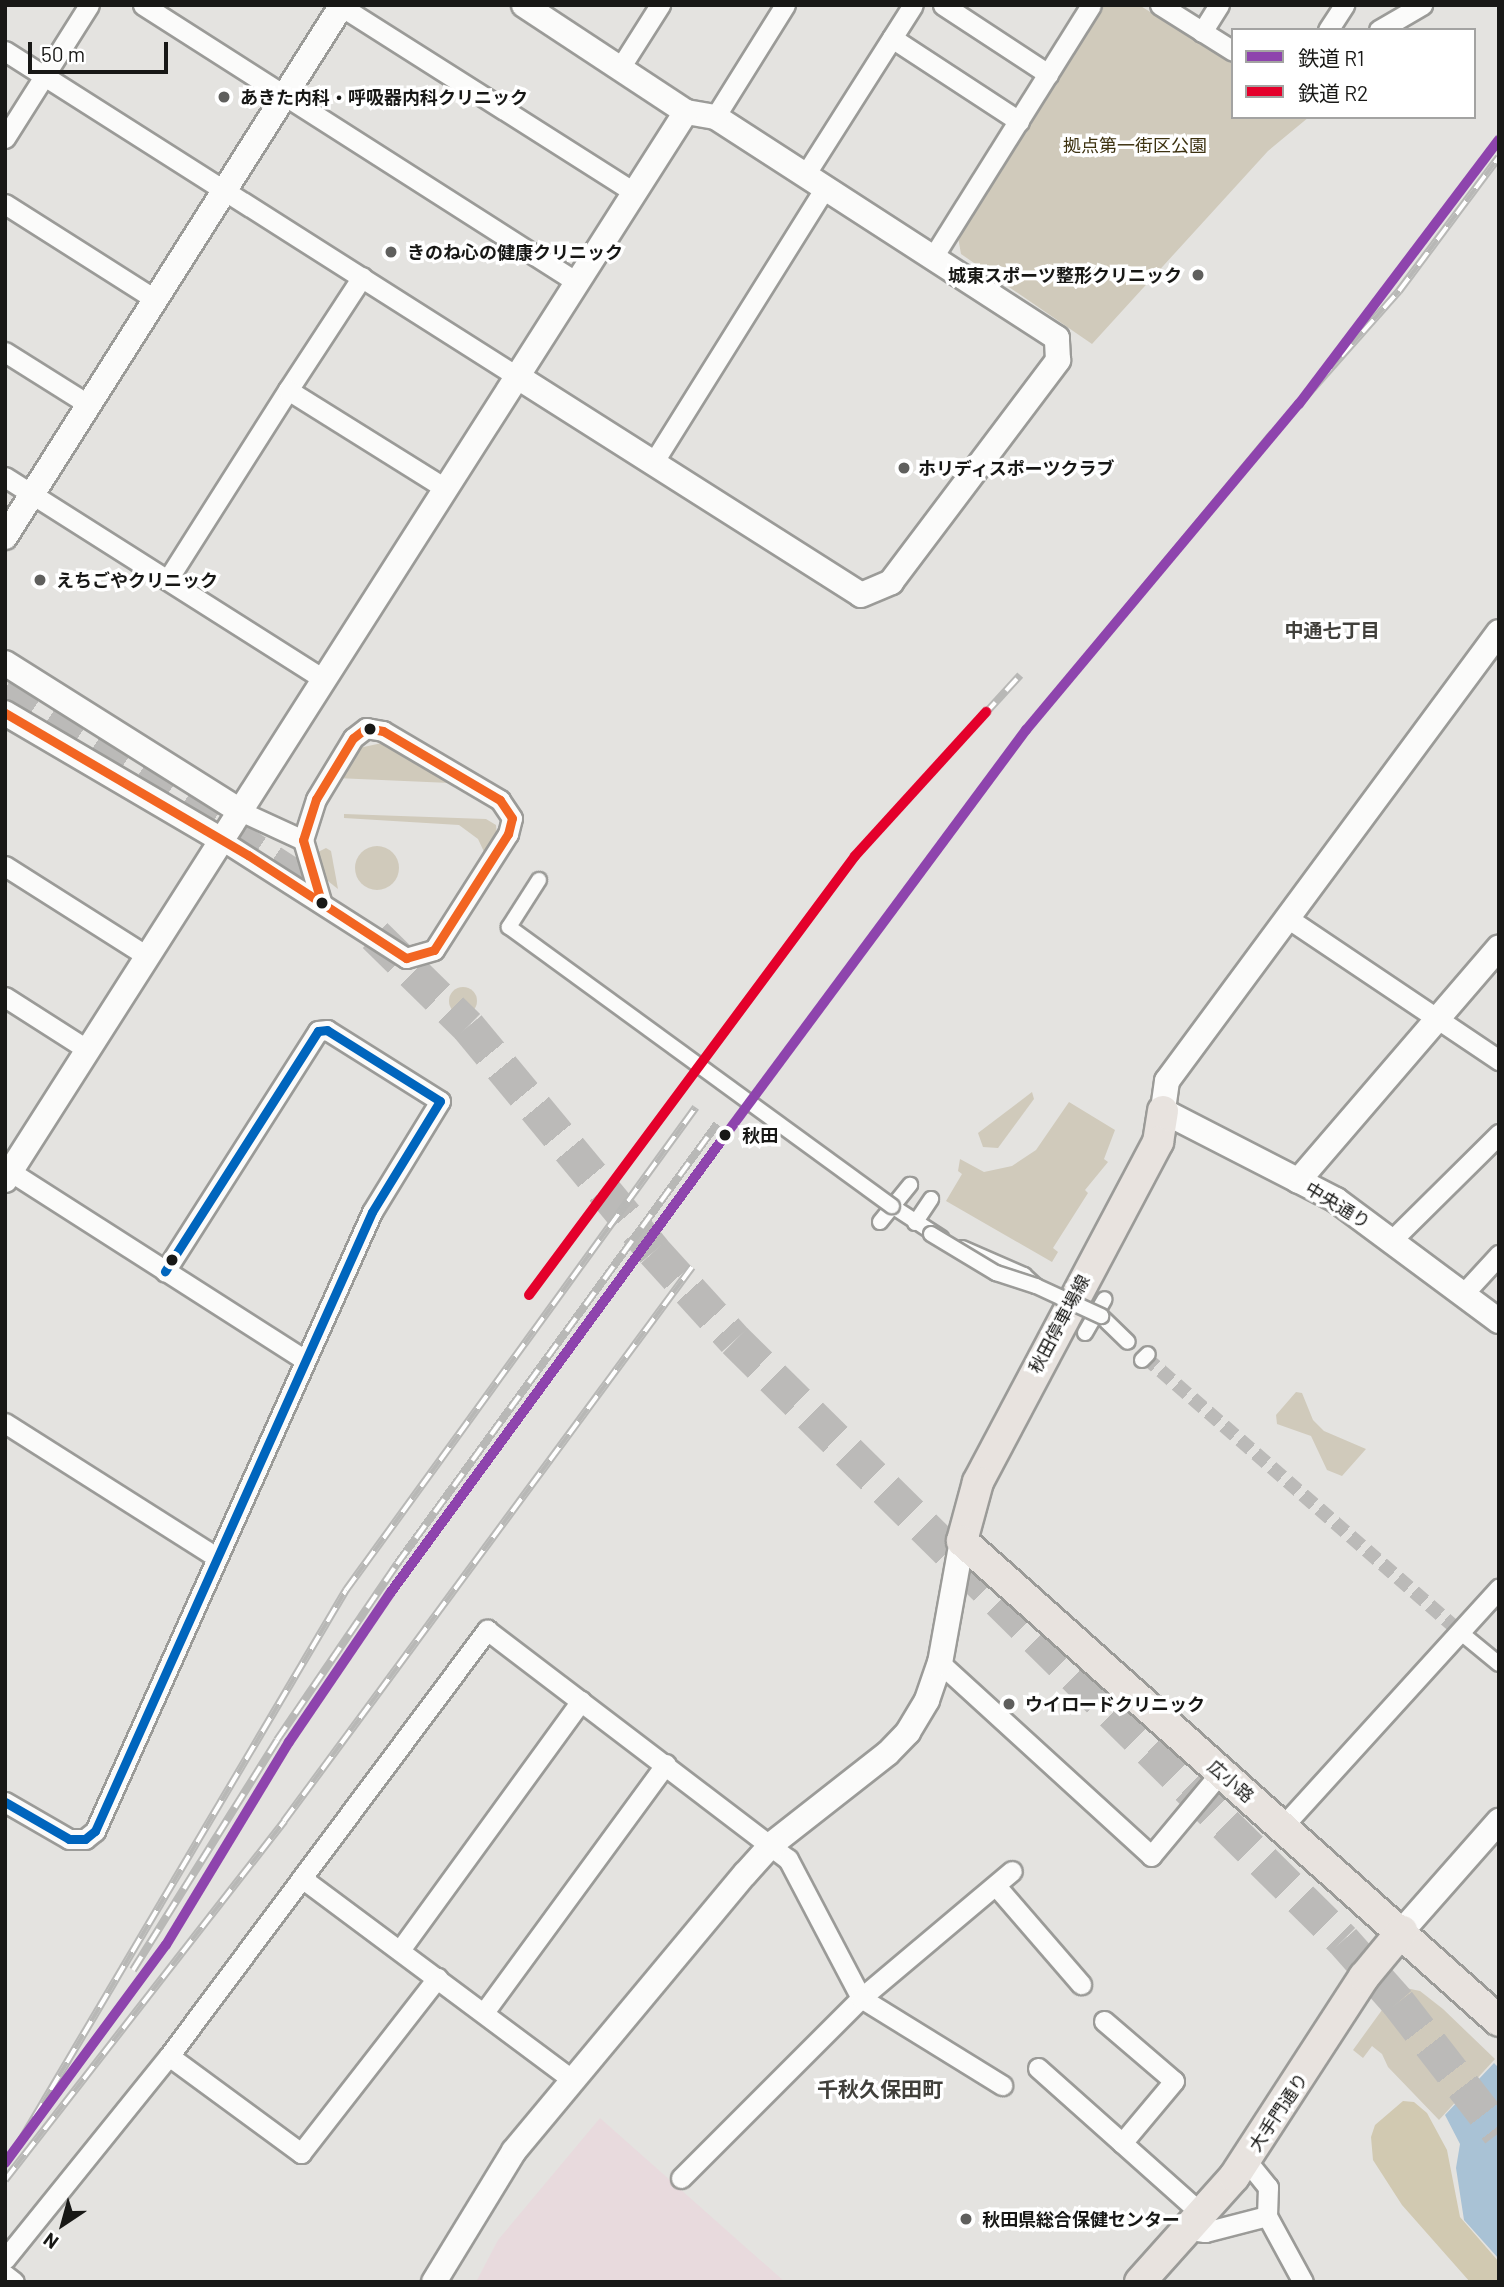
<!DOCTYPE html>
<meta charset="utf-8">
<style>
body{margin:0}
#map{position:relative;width:1504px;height:2287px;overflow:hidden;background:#e4e3e0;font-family:Barlow,"Noto Sans JP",sans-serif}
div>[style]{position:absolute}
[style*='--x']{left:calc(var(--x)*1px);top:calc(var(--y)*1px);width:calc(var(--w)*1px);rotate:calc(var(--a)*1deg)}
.medical>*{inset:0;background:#e8dadd}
.green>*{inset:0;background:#d0cabb}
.round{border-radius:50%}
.forest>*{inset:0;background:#d1c9b1}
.water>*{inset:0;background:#a9c2d5}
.pedestrian-tunnel>*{height:14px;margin-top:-7px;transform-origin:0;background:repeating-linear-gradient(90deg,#bbbab8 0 14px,transparent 0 21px)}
.motorway-tunnel>*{height:35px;margin-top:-17.5px;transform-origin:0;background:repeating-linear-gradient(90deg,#bbbab8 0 35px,transparent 0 53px)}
.roads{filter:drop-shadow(2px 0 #9b9b98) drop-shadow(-2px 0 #9b9b98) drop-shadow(0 2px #9b9b98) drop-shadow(0 -2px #9b9b98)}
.pedestrian>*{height:14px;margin:-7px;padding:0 7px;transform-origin:7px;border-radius:7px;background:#fbfbfa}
.minor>*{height:19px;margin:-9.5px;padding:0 9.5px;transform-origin:9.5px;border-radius:9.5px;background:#fbfbfa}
.tertiary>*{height:24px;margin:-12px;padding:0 12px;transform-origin:12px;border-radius:12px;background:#fbfbfa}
.primary>*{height:30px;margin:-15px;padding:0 15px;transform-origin:15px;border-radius:15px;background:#e8e3df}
.rail>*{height:8px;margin-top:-4px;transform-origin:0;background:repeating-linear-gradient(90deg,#fff 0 16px,#b8b8b6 0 32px);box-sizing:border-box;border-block:2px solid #b8b8b6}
.bridges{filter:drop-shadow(2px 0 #9b9b98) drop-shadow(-2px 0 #9b9b98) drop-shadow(0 2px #9b9b98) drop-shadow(0 -2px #9b9b98)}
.pedestrian-bridge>*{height:14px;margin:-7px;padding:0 7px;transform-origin:7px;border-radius:7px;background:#fbfbfa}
.bus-1>*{height:9px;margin:-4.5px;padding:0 4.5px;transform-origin:4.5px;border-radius:4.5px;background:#0065bd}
.bus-2>*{height:9px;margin:-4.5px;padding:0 4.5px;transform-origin:4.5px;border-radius:4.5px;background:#f26522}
.rail-1>*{height:10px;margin:-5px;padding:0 5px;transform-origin:5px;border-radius:5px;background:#8e44ad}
.rail-2>*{height:10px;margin:-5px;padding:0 5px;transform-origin:5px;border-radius:5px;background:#e4002b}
.dots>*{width:19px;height:19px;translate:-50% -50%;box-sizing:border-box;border:4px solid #fff;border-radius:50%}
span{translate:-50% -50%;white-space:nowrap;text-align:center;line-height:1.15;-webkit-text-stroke:7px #fff;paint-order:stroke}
.poi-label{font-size:18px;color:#181816;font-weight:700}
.left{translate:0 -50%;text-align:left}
.right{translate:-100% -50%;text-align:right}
.park-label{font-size:18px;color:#3d3210}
.stop-label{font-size:18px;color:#181816;font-weight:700}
.street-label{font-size:18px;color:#181816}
.neighbourhood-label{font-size:19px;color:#41403b;font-weight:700}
.quarter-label{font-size:21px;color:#41403b;font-weight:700}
.frame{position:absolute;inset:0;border:7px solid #181816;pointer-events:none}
.legend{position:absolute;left:1231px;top:28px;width:245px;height:91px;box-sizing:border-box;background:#fff;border:2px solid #a3a3a2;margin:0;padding:9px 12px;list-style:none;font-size:21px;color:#181816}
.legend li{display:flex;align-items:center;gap:14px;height:35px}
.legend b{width:35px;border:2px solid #a3a3a2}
.north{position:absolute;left:28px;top:2189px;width:70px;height:70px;-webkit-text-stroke:5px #fff;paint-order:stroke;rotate:216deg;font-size:19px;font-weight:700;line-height:28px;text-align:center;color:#181816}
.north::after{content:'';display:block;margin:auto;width:24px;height:32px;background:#181816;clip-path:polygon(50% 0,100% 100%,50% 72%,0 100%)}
.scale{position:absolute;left:28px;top:42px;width:140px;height:32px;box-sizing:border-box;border:4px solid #181816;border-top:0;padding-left:9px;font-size:21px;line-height:24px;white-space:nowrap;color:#181816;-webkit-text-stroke:5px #fff;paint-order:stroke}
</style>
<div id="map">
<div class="medical">
<div style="clip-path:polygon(600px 2118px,785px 2282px,476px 2282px,498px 2240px)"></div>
</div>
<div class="green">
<div style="clip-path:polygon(1103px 5px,1139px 5px,1233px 63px,1233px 117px,1309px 117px,1268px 151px,1092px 344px,961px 254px,958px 237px)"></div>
<div style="clip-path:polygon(382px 743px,398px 749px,450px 783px,336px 778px,359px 748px)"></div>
<div style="clip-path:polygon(344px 814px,486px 819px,496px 825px,497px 836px,486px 856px,478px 839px,459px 825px,344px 818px)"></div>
<div class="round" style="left:355px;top:846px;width:44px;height:44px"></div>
<div style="clip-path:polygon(326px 848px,331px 851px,338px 889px,319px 874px,316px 853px)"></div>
<div class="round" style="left:449px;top:987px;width:28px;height:28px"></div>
<div style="clip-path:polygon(1032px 1092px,1034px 1099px,998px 1148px,983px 1147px,978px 1133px)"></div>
<div style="clip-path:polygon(1069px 1102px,1115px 1130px,1104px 1159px,1108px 1162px,1085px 1190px,1088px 1193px,1053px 1248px,1058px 1252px,1052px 1262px,946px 1201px,962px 1174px,958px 1171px,960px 1159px,984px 1172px,1012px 1166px,1036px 1150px)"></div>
<div style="clip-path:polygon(1296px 1392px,1302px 1393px,1313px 1420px,1324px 1431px,1366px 1449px,1342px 1476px,1327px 1470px,1311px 1436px,1277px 1424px,1276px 1415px)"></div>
<div style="clip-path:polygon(1406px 1988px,1420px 1991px,1443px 2009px,1495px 2059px,1439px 2120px,1388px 2067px,1382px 2054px,1372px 2046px,1363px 2058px,1353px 2050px,1395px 1992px)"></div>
</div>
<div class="forest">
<div style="clip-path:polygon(1403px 2101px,1414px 2102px,1427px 2113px,1447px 2150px,1460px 2217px,1499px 2262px,1499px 2282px,1470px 2282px,1402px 2205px,1373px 2160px,1371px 2137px,1375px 2125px)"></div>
</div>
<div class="water">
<div style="clip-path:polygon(1494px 2063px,1499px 2068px,1499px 2259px,1464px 2220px,1456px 2168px,1460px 2144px,1445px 2115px)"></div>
</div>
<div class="pedestrian-tunnel">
<div style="--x:1145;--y:1357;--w:418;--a:41.1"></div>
</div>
<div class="motorway-tunnel">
<div style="--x:5;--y:688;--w:364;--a:33.1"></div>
<div style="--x:375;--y:935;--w:130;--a:44.4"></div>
<div style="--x:468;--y:1026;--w:292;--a:50.4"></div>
<div style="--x:654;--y:1251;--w:120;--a:47.7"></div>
<div style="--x:735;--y:1340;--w:854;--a:44.62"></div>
<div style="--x:1343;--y:1940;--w:83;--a:48.4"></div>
<div style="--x:1398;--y:2002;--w:165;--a:52.2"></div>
</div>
<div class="roads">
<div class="pedestrian">
<div style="--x:892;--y:1206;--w:59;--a:33.1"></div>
<div style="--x:880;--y:1222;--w:48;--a:-51"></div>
<div style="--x:915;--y:1223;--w:29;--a:-56"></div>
<div style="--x:962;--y:1248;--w:68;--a:23.5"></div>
<div style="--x:1024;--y:1275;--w:16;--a:43"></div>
<div style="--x:1101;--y:1316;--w:37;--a:44"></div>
<div style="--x:1085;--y:1333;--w:39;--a:-60"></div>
<div style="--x:1142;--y:1360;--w:8;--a:-45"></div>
<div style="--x:1460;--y:1632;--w:50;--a:39.4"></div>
</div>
<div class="minor">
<div style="--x:143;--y:5;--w:516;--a:32.58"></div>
<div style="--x:339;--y:5;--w:349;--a:32.4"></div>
<div style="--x:943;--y:5;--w:126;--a:33.3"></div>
<div style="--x:1160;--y:5;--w:86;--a:32.2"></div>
<div style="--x:1328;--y:30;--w:30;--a:-57"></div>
<div style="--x:1379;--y:30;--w:50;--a:-30.2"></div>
<div style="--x:1202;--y:32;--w:32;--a:-58"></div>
<div style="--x:892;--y:38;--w:152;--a:33.2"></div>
<div style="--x:5;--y:51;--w:608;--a:32.44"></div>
<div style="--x:620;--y:68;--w:75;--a:-57.6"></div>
<div style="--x:715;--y:117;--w:132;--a:-58"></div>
<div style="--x:5;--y:138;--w:157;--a:-57.7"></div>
<div style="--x:805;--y:175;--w:201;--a:-57.6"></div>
<div style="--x:5;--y:204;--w:179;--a:32.4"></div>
<div style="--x:933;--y:257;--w:297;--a:-57.9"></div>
<div style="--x:5;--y:352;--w:99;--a:32.2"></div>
<div style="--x:288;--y:390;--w:135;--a:-56.8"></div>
<div style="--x:653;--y:463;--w:324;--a:-58"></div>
<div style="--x:5;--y:477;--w:377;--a:32.4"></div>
<div style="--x:168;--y:579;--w:224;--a:-57.6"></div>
<div style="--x:288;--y:390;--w:185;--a:32"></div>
<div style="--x:238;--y:810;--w:72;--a:24.8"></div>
<div style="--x:220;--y:839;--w:221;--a:32.6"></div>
<div style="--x:406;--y:958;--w:29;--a:-16"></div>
<div style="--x:434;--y:950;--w:138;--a:-57.5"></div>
<div style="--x:508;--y:834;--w:16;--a:-76"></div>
<div style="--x:512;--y:818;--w:22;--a:-124"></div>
<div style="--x:500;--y:800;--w:136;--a:-149.5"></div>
<div style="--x:383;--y:731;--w:17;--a:-170"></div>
<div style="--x:366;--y:728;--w:16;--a:142"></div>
<div style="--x:353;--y:738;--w:71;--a:121.2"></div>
<div style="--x:316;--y:799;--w:43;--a:107.6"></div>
<div style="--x:303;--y:840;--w:64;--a:73.6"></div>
<div style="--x:5;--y:866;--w:168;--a:32.4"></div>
<div style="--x:1286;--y:917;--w:257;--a:33.9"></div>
<div style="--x:5;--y:997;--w:98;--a:32.6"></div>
<div style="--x:5;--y:1168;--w:355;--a:32.6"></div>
<div style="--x:1392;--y:1240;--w:151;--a:-44.7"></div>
<div style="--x:1464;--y:1293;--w:52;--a:-47.4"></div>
<div style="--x:5;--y:1423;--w:250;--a:32.4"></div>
<div style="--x:940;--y:1663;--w:286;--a:42.4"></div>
<div style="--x:1151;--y:1856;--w:109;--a:-50.2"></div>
<div style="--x:5;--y:1802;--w:74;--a:30"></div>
<div style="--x:69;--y:1839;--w:16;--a:0"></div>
<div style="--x:85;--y:1839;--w:13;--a:-39"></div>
<div style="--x:95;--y:1831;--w:678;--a:-65.89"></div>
<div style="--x:372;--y:1212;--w:130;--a:-58.5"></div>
<div style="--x:440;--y:1101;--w:133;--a:-147.9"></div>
<div style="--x:327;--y:1030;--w:9;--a:174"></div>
<div style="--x:318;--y:1031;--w:285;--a:122.5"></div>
<div style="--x:1283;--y:1826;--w:321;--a:-47.7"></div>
<div style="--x:303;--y:1879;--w:334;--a:36.7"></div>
<div style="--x:996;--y:1886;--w:130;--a:49.1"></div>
<div style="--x:400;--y:1950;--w:308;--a:-54"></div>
<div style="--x:485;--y:2011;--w:306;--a:-53.8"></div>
<div style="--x:1104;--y:2021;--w:92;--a:40.6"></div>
<div style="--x:1174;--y:2081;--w:81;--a:130"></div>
<div style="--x:169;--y:2056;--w:164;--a:36.3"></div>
<div style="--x:301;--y:2153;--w:222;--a:-52.1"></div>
<div style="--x:1038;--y:2068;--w:220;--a:41.7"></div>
<div style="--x:1246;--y:2160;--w:35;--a:51"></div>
<div style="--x:1268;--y:2187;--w:29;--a:92"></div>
<div style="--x:1267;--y:2216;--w:75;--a:61.4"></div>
<div style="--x:681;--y:2178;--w:255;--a:-45"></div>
<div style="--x:861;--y:1998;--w:197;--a:-40.1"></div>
<div style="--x:1190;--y:2230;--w:15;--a:8"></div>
<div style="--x:1205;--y:2232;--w:64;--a:-14.5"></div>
<div style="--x:5;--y:2259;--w:261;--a:-51.1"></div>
<div style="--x:169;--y:2056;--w:532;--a:-53.26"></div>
<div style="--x:487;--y:1630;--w:378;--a:37.3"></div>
<div style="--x:788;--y:1859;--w:157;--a:62.3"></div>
<div style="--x:861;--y:1998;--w:166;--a:31.7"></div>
<div style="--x:5;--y:2275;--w:11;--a:38"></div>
</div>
<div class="tertiary">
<div style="--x:518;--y:377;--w:406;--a:32.4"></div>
<div style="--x:861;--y:595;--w:33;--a:-23"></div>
<div style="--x:891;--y:582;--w:278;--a:-53"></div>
<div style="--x:1058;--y:360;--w:22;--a:-93"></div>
<div style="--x:1057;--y:338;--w:407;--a:-147.1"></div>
<div style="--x:715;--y:117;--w:29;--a:-170"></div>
<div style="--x:686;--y:112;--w:194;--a:-146.6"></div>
<div style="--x:5;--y:537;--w:630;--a:-57.65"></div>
<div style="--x:1499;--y:632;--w:558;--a:126.48"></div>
<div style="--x:1167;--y:1081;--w:30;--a:98"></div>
<div style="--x:1163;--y:1111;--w:195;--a:27.2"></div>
<div style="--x:1336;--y:1200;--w:203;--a:36.6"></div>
<div style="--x:5;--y:663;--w:275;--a:32.2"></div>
<div style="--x:5;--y:713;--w:249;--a:30.4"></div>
<div style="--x:5;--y:1180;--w:1267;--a:-57.48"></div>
<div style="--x:1298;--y:1181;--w:308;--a:-49.3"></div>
<div style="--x:1402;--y:1931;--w:147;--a:-48.6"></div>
<div style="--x:434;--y:2282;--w:153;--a:-58.6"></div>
<div style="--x:514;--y:2151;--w:361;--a:-50.2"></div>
<div style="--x:745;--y:1874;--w:40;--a:-48"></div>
<div style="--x:772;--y:1844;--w:147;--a:-38.1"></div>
<div style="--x:888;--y:1753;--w:29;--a:-46"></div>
<div style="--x:908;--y:1732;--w:37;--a:-59"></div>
<div style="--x:927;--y:1700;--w:39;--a:-71"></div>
<div style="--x:940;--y:1663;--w:124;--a:-79.8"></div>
</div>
<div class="primary">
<div style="--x:1163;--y:1111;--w:31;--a:99"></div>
<div style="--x:1158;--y:1142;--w:385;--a:117.9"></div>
<div style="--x:978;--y:1482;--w:61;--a:105.2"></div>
<div style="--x:962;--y:1541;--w:720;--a:41.79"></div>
<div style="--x:1140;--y:2282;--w:141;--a:-48.2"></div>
<div style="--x:1234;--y:2177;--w:239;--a:-57"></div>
<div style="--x:1364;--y:1977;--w:60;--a:-50.4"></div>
</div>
</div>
<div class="rail">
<div style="--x:1299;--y:404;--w:151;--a:-48.5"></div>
<div style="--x:1399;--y:291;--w:167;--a:-53.3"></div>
<div style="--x:910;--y:887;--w:195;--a:-53.5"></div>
<div style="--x:1026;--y:730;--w:386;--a:-50.3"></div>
<div style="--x:529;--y:1295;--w:547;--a:-53.4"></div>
<div style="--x:855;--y:856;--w:245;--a:-47.6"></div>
<div style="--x:133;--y:1970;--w:271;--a:-57.9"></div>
<div style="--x:277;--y:1740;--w:213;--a:-55.7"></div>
<div style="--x:397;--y:1564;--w:544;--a:-53.97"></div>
<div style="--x:83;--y:2058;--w:140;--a:-53.7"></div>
<div style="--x:18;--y:2145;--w:645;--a:-59.42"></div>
<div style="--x:346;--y:1590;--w:596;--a:-54.07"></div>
<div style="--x:5;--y:2180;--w:455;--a:-52.1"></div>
<div style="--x:284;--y:1821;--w:688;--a:-53.63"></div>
</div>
<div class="bridges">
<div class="pedestrian-bridge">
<div style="--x:539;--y:880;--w:56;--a:122.6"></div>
<div style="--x:509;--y:927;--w:474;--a:36.1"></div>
<div style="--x:931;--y:1234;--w:76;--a:31"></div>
<div style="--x:996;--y:1273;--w:42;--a:18"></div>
<div style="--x:1036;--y:1286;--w:72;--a:24.8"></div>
</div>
</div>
<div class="bus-1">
<div style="--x:5;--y:1802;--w:74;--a:30"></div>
<div style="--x:69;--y:1839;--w:16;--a:0"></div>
<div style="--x:85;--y:1839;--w:13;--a:-39"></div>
<div style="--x:95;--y:1831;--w:678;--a:-65.89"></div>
<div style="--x:372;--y:1212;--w:130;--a:-58.5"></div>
<div style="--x:440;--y:1101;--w:133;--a:-147.9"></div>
<div style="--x:327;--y:1030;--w:9;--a:174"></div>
<div style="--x:318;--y:1031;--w:285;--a:122.5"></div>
</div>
<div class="bus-2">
<div style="--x:5;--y:713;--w:281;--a:30.3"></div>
<div style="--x:248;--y:855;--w:189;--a:33.1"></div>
<div style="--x:406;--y:958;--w:29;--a:-16"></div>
<div style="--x:434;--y:950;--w:138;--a:-57.5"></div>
<div style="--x:508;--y:834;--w:16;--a:-76"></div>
<div style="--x:512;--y:818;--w:22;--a:-124"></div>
<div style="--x:500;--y:800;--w:136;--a:-149.5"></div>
<div style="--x:383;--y:731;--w:17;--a:-170"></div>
<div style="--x:366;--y:728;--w:16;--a:142"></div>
<div style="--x:353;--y:738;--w:71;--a:121.2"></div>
<div style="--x:316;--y:799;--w:43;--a:107.6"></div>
<div style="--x:303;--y:840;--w:64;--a:73.6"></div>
</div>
<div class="rail-1">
<div style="--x:5;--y:2163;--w:271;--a:-53.6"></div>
<div style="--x:166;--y:1945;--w:237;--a:-58.8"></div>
<div style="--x:289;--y:1742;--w:181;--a:-55.8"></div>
<div style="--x:391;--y:1592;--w:569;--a:-53.79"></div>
<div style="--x:727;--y:1133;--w:502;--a:-53.43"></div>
<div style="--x:1026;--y:730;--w:425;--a:-50.1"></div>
<div style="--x:1299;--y:404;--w:331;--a:-52.9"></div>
</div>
<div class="rail-2">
<div style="--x:529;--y:1295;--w:547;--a:-53.4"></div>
<div style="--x:855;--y:856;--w:195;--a:-47.7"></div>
</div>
<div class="dots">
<div style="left:224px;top:97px;background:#5f5f5d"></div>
<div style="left:391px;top:252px;background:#5f5f5d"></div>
<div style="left:1198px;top:275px;background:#5f5f5d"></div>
<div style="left:904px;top:468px;background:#5f5f5d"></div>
<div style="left:40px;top:580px;background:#5f5f5d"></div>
<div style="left:370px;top:729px;background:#181816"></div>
<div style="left:322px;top:903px;background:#181816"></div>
<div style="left:725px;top:1135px;background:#181816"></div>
<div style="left:172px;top:1260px;background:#181816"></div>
<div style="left:1009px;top:1704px;background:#5f5f5d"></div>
<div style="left:966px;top:2219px;background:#5f5f5d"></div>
</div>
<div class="poi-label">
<span class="left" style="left:240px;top:97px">あきた内科・呼吸器内科クリニック</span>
<span class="left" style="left:407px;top:252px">きのね心の健康クリニック</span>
<span class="right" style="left:1182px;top:275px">城東スポーツ整形クリニック</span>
<span class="left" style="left:918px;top:468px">ホリディスポーツクラブ</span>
<span class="left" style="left:56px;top:580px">えちごやクリニック</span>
<span class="left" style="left:1025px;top:1704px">ウイロードクリニック</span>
<span class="left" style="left:982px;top:2219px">秋田県総合保健センター</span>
</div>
<div class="park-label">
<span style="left:1135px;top:145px">拠点第一街区公園</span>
</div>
<div class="stop-label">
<span class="left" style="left:742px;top:1135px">秋田</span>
</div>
<div class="street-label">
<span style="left:1338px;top:1205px;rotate:31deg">中央通り</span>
<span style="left:1059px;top:1324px;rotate:-62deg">秋田停車場線</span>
<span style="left:1231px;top:1781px;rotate:41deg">広小路</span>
<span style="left:1278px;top:2112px;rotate:-56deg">大手門通り</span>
</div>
<div class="neighbourhood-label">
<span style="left:1332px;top:630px">中通七丁目</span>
</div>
<div class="quarter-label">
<span style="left:880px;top:2089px">千秋久保田町</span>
</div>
<div class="frame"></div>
<ul class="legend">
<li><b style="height:9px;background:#8e44ad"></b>鉄道 R1</li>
<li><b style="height:9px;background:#e4002b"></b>鉄道 R2</li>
</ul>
<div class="north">N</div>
<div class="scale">50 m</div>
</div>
